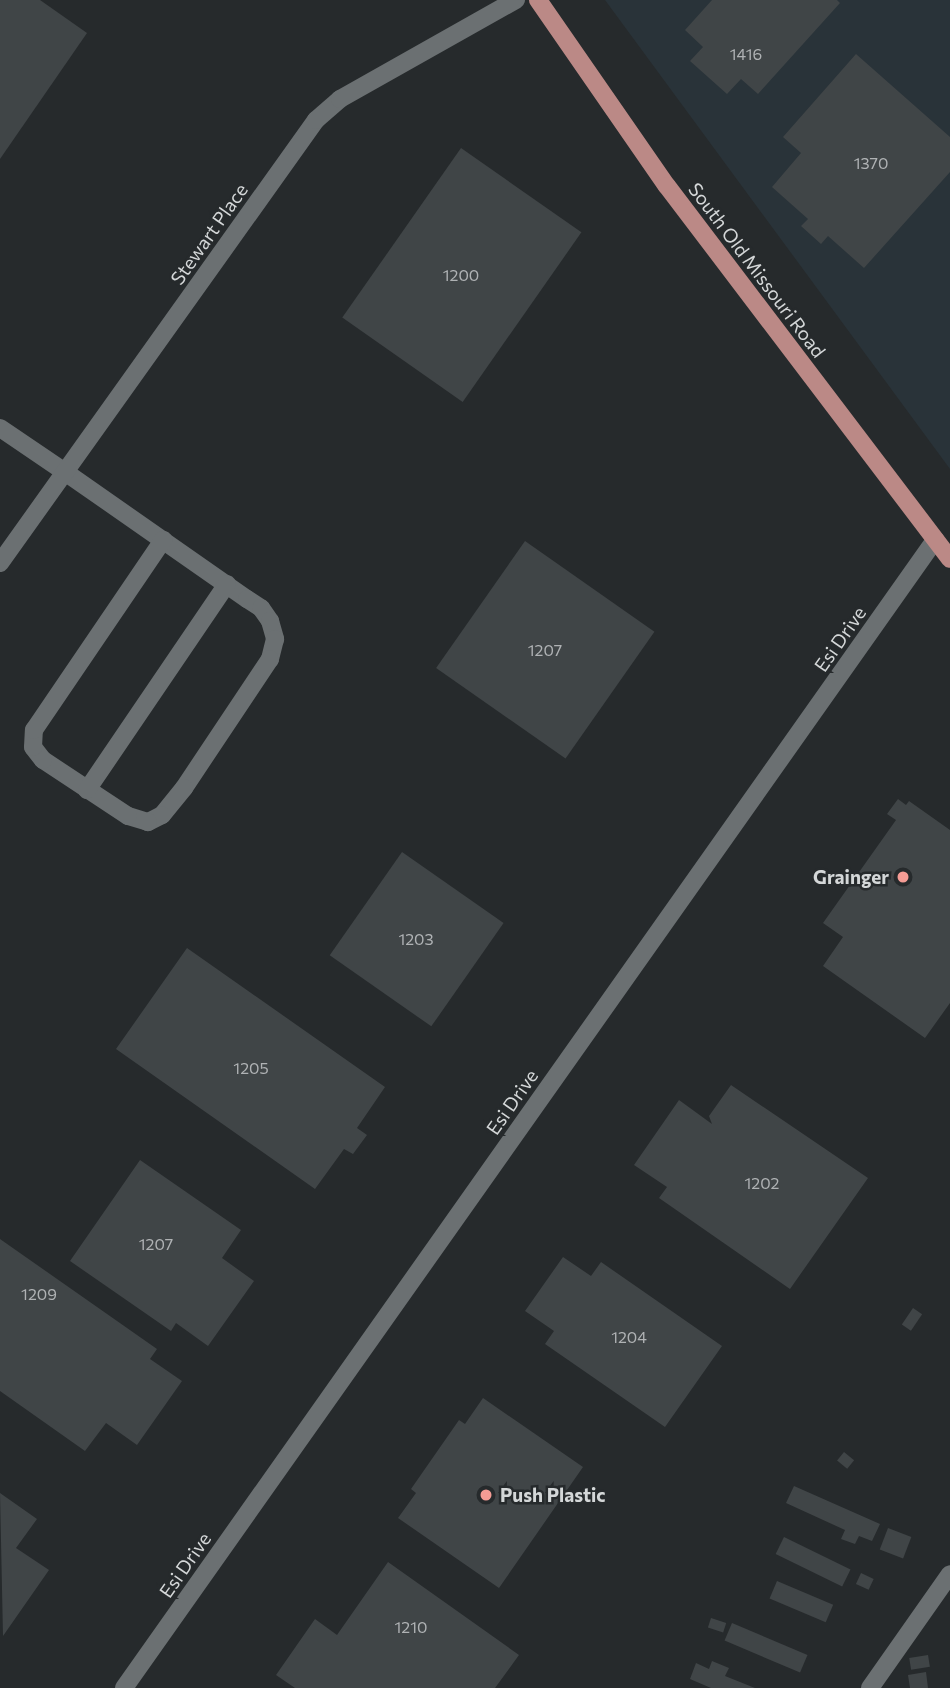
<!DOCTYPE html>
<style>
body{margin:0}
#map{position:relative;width:950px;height:1688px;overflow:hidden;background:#262a2c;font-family:Commissioner,sans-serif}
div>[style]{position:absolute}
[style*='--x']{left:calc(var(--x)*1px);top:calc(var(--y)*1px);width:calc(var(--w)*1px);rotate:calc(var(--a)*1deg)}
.built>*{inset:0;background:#293339}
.building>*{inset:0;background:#404547;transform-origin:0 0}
.minor>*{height:18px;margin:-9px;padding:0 9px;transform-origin:9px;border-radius:9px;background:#6b7072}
.major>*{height:18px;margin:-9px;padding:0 9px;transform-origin:9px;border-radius:9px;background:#bb8986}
.dots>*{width:19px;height:19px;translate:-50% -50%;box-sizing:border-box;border:4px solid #262a2c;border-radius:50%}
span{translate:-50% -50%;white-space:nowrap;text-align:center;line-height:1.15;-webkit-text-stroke:5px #262a2c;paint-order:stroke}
.number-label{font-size:16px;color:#afb2b4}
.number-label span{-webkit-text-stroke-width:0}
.street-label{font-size:19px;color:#d4d7d8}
.poi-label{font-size:19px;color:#d4d7d8;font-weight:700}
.right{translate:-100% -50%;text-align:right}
.left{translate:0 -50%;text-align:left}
</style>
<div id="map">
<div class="built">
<div style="clip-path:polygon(605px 0,950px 0,950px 469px)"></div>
</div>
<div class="building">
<div style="clip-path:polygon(0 0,40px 0,87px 33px,0 159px)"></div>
<div style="clip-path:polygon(712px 0,837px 0,840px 3px,758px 94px,741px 79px,727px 94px,690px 61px,703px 47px,685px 30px)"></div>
<div style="clip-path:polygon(856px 54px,950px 137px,950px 172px,864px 268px,828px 236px,821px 244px,801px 226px,808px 219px,772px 187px,801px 153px,783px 137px)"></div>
<div style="left:461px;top:148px;width:147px;height:207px;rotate:35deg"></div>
<div style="left:525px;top:541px;width:158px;height:155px;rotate:35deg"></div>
<div style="clip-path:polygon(898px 799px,906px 805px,909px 801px,950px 830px,950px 1003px,925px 1038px,823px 966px,843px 937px,823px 923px,896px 820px,887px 814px)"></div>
<div style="left:402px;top:852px;width:124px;height:126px;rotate:35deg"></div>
<div style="clip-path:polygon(187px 948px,385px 1087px,357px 1128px,367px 1135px,353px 1154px,344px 1149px,315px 1189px,116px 1049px)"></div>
<div style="clip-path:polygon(731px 1085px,868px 1178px,790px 1289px,659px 1198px,667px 1187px,634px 1165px,679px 1100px,712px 1124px,709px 1116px)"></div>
<div style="clip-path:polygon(140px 1160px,241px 1230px,222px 1258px,254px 1281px,208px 1346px,176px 1323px,171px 1331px,70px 1261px)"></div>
<div style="clip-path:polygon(0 1239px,157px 1349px,150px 1359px,182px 1381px,137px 1445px,106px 1423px,85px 1451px,0 1391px)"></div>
<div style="clip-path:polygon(563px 1257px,591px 1276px,601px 1262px,722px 1346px,665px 1427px,545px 1344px,554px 1331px,525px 1311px)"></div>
<div style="left:913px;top:1308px;width:11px;height:20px;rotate:34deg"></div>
<div style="clip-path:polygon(483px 1398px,583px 1467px,499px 1588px,398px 1518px,416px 1493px,411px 1489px,459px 1420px,465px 1424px)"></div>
<div style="left:844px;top:1452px;width:13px;height:11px;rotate:39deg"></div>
<div style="clip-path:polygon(794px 1486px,880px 1524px,872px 1541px,859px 1536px,855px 1544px,841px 1539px,845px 1530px,786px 1503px)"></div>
<div style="clip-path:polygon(0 1493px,37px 1519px,16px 1548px,49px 1570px,3px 1636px)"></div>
<div style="left:888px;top:1528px;width:25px;height:23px;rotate:21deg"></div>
<div style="left:784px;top:1537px;width:74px;height:19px;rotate:26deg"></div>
<div style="clip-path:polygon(388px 1562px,519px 1655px,495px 1688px,295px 1688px,276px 1675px,315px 1619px,337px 1635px)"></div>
<div style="left:861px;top:1573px;width:14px;height:12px;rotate:25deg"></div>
<div style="left:777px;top:1581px;width:61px;height:19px;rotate:23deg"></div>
<div style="left:711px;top:1618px;width:16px;height:10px;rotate:18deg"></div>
<div style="left:732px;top:1623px;width:82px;height:19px;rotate:23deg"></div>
<div style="left:928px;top:1655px;width:12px;height:19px;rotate:81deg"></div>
<div style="clip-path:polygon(712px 1661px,729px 1668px,725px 1676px,755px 1688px,711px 1688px,690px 1679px,696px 1663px,709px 1669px)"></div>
<div style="clip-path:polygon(926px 1672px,928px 1688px,910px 1688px,908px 1675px)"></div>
</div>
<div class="minor">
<div style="--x:0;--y:428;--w:78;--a:34.1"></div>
<div style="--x:65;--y:472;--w:222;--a:34.9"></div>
<div style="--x:247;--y:599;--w:17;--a:33"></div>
<div style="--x:261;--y:608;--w:16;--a:55"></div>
<div style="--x:270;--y:621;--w:19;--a:74"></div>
<div style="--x:275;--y:639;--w:21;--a:104"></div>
<div style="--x:270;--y:659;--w:155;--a:123.7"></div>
<div style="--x:184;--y:788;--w:35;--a:129"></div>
<div style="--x:162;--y:815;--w:16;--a:153"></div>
<div style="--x:148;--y:822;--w:21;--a:-163"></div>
<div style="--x:128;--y:816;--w:102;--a:-146.6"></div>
<div style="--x:43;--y:760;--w:16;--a:-128"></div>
<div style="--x:33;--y:747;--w:17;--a:-87"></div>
<div style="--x:34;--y:730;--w:230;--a:-55.8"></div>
<div style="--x:0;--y:563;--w:544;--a:-54.5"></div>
<div style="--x:316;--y:120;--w:32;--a:-41"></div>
<div style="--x:340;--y:99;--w:202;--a:-29.4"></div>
<div style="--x:87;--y:790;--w:249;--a:-55.8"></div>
<div style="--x:124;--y:1688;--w:1406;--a:-54.76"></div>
<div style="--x:870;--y:1688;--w:139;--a:-54.9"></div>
</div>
<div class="major">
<div style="--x:538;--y:0;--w:226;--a:55.3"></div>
<div style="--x:667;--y:186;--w:468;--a:52.8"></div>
</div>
<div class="dots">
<div style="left:903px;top:877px;background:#f59c95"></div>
<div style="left:486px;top:1495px;background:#f59c95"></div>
</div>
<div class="number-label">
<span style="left:746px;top:54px">1416</span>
<span style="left:871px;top:163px">1370</span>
<span style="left:461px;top:275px">1200</span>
<span style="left:545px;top:650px">1207</span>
<span style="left:416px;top:939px">1203</span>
<span style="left:251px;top:1068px">1205</span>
<span style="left:762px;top:1183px">1202</span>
<span style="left:156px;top:1244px">1207</span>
<span style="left:39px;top:1294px">1209</span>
<span style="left:629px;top:1337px">1204</span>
<span style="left:411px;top:1627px">1210</span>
</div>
<div class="street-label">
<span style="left:209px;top:234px;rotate:-55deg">Stewart Place</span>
<span style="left:757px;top:270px;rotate:53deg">South Old Missouri Road</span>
<span style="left:840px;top:639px;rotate:-55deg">Esi Drive</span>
<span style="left:512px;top:1102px;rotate:-55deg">Esi Drive</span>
<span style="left:185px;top:1565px;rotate:-55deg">Esi Drive</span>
</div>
<div class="poi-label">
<span class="right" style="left:889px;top:877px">Grainger</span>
<span class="left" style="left:500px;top:1495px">Push Plastic</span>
</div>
</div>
